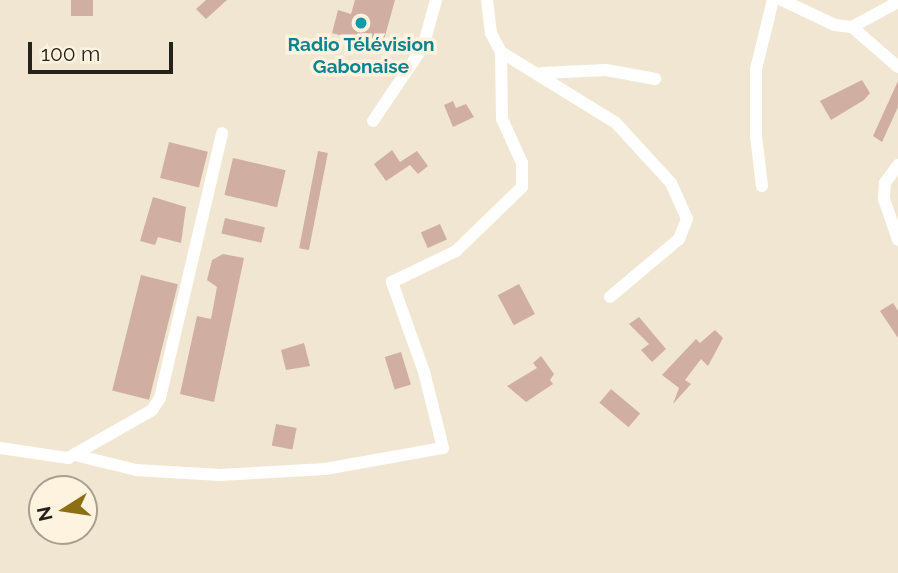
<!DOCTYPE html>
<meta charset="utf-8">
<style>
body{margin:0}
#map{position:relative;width:898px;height:573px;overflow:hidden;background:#f1e6d1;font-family:Raleway,sans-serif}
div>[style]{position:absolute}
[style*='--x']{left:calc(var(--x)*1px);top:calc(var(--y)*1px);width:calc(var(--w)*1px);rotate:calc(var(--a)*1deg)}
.building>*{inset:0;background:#d0aea1;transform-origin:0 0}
.minor>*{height:12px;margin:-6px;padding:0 6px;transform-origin:6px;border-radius:6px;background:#fff}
.dots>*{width:19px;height:19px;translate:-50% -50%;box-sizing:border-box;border:4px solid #fef3de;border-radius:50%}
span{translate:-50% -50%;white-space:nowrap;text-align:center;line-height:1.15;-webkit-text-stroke:7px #fef3de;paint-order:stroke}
.culture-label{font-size:19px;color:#0d838f;font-weight:700}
.north{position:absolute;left:28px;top:475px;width:70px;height:70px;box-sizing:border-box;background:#fef3de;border:2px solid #a79f90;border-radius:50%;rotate:258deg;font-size:19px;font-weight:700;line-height:28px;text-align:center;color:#25221a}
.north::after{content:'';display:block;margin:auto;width:24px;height:32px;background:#8b6f12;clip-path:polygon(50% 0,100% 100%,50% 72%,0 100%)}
.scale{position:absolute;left:28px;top:42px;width:145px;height:32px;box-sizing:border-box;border:4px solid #25221a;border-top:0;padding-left:9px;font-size:21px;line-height:24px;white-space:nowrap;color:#25221a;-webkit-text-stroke:5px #fef3de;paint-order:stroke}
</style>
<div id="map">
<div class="building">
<div style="left:71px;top:0;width:22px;height:16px"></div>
<div style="clip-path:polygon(206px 0,227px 0,206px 19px,196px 9px)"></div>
<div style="clip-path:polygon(355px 0,395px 0,382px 47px,332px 33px,338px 10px,351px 14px)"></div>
<div style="clip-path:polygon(862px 80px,870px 93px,864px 100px,831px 120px,820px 101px)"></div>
<div style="clip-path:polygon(898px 81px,898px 107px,882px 142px,873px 136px)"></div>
<div style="clip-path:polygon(453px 101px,456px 108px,466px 104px,474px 117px,453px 127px,444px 105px)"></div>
<div style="left:169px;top:142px;width:40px;height:37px;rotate:14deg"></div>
<div style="clip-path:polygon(392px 150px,400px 162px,417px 151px,428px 166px,418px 174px,410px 165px,386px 181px,374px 164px)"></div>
<div style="left:318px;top:151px;width:10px;height:99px;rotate:11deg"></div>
<div style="left:233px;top:158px;width:54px;height:38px;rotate:13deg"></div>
<div style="clip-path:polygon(153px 197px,186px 207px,181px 243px,158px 237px,155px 245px,140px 241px)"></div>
<div style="left:225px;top:218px;width:41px;height:16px;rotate:13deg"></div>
<div style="left:440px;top:224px;width:17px;height:21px;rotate:66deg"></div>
<div style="clip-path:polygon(223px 254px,244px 258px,214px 402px,180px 394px,197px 316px,211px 319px,217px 287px,207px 280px,212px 260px)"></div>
<div style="left:141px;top:275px;width:38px;height:119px;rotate:14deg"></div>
<div style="left:519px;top:284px;width:34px;height:24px;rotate:62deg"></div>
<div style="clip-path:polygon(893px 303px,898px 311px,898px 338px,880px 311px)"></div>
<div style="clip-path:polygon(639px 317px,666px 349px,652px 362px,641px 350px,649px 344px,629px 324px)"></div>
<div style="clip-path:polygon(715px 330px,723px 338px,708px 366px,701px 359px,685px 380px,691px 384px,673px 404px,679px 388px,662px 375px,696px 339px,700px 343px)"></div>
<div style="clip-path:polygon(304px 343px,310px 366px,286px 370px,281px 350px)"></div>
<div style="left:401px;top:352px;width:34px;height:17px;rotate:73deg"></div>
<div style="clip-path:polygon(541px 356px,554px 374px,550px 380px,553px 384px,526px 402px,507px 386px,537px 368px,533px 363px)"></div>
<div style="left:611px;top:389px;width:38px;height:18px;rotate:40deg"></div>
<div style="left:276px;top:424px;width:21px;height:22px;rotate:11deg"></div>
</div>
<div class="minor">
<div style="--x:782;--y:0;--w:59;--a:25.3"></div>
<div style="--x:835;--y:25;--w:17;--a:7"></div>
<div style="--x:852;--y:27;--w:61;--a:41"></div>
<div style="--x:852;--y:27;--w:52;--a:-28.5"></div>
<div style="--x:501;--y:52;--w:135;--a:31.7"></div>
<div style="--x:616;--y:123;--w:81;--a:47.5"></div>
<div style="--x:671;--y:183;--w:39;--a:66"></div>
<div style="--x:687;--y:219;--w:22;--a:112"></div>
<div style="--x:679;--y:239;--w:90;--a:140"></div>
<div style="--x:542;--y:73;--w:64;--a:-2.7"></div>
<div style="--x:606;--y:70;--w:50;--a:10.4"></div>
<div style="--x:373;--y:121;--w:89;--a:-56"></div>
<div style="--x:423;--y:47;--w:49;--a:-74.5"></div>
<div style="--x:898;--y:165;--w:22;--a:126"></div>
<div style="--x:885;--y:183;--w:16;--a:94"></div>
<div style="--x:884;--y:199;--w:43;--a:71.1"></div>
<div style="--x:762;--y:186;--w:50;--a:-96.8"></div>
<div style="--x:756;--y:136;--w:67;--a:-90"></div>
<div style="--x:756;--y:69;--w:71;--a:-76.2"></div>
<div style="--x:0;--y:448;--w:69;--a:8.4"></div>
<div style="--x:68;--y:458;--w:97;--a:-29.7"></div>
<div style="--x:152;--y:410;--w:14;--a:-56"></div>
<div style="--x:160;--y:398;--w:272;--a:-76.8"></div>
<div style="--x:75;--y:455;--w:63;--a:13.8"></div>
<div style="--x:136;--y:470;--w:84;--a:3.4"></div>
<div style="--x:220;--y:475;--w:105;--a:-3.3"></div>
<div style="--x:325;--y:469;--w:120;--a:-10.1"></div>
<div style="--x:443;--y:448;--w:78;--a:-104"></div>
<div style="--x:424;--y:372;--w:96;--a:-109.6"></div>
<div style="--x:392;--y:282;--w:71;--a:-25.8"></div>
<div style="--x:456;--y:251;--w:92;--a:-44.1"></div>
<div style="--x:522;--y:187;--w:24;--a:-90"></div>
<div style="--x:522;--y:163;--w:48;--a:-114.4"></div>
<div style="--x:502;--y:119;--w:67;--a:-90.9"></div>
<div style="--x:501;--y:52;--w:21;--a:-118"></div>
<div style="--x:491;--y:33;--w:33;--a:-97"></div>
</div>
<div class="dots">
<div style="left:361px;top:23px;background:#0f9aa8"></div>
</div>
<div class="culture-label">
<span style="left:361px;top:56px">Radio Télévision<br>Gabonaise</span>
</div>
<div class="north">N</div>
<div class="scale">100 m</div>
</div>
